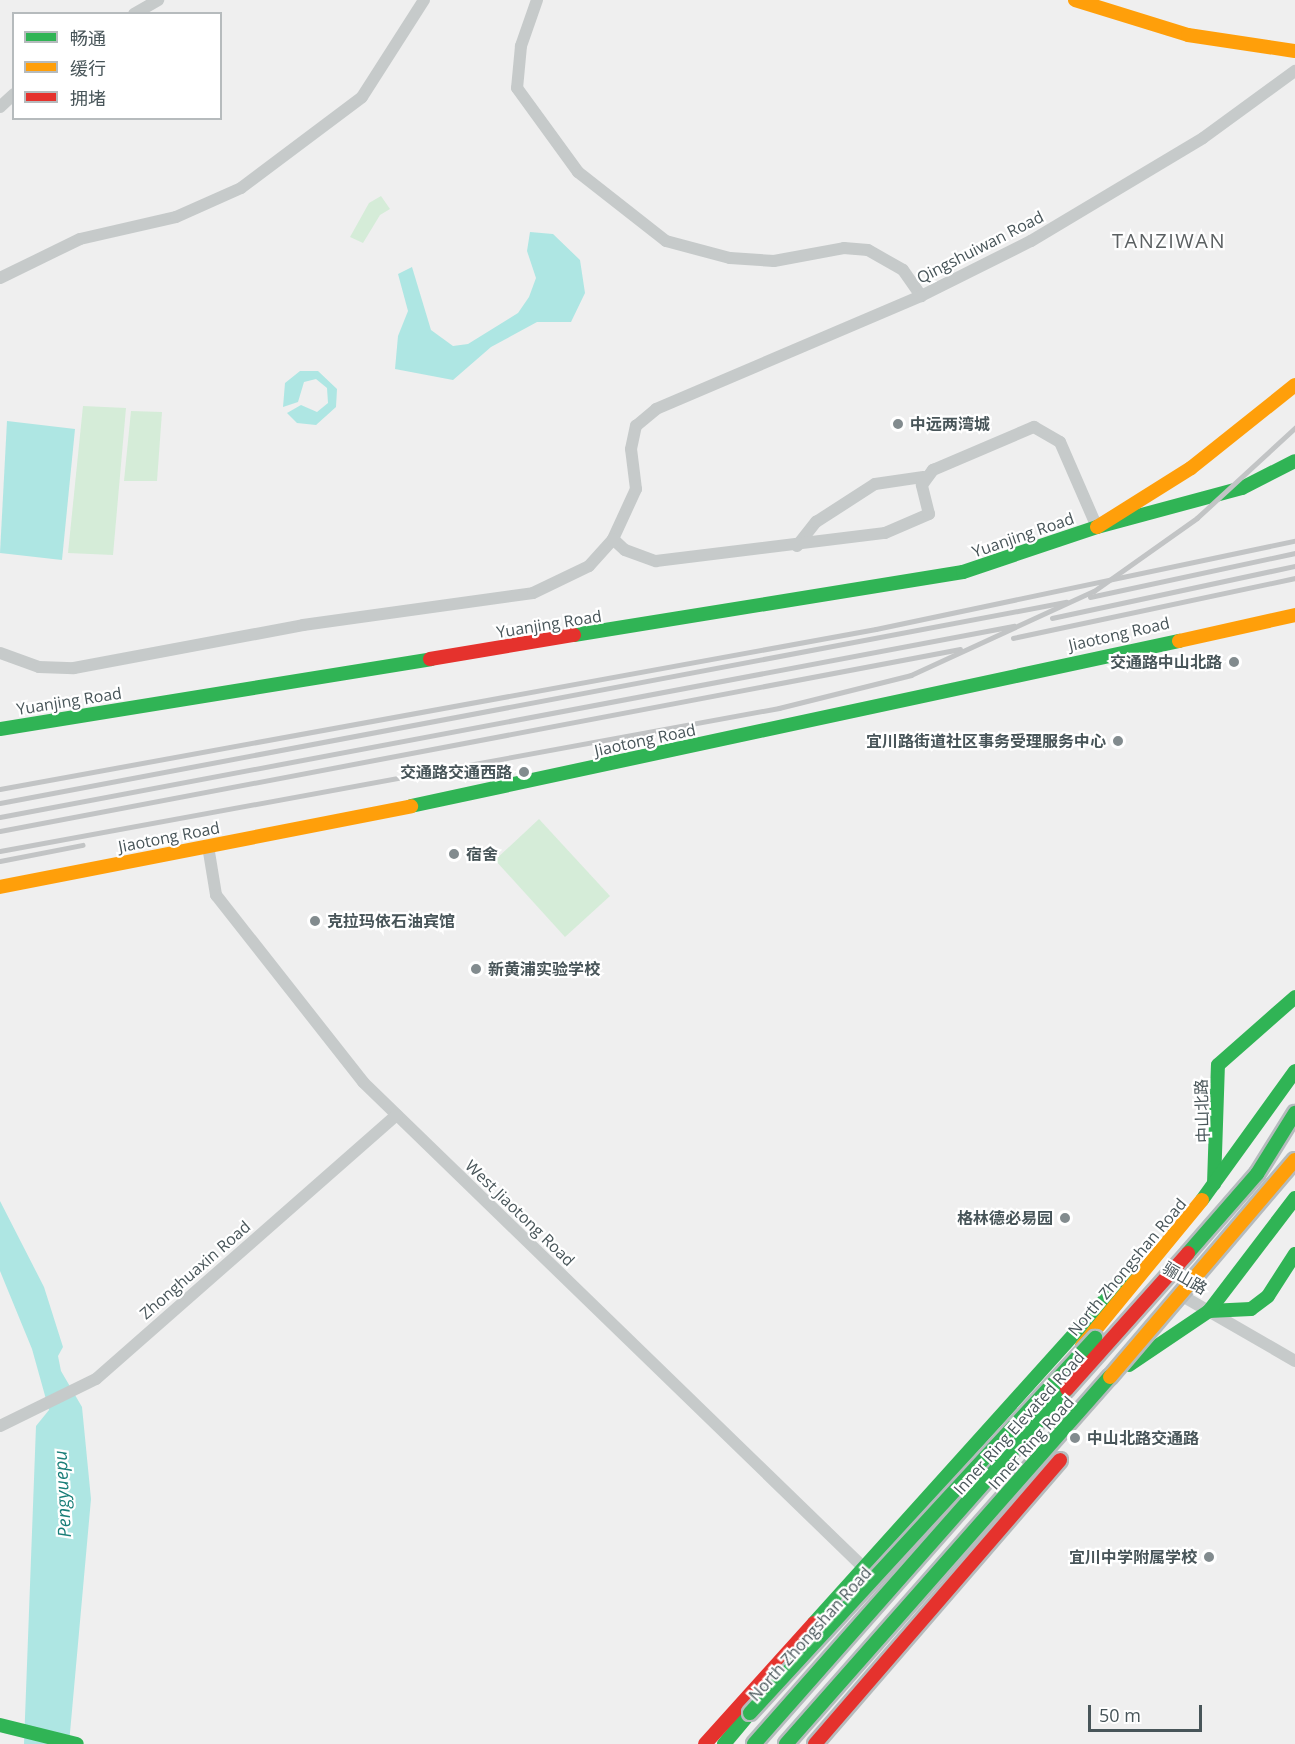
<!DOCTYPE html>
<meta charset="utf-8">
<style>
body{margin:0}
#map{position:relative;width:1295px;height:1744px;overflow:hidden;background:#efefef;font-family:"Open Sans","Noto Sans SC",sans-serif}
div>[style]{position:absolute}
.green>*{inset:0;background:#d5ecd8}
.water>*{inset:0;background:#aee6e3}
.street>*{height:12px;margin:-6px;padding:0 6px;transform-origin:6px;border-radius:6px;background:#c6caca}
.fast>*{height:14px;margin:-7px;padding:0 7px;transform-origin:7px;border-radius:7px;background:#30b455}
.slow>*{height:14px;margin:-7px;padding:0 7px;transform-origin:7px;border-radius:7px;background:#ff9f0a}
.jam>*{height:14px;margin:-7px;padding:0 7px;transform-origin:7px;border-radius:7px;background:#e5322d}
.rail>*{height:4.5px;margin:-2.25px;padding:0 2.25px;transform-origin:2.25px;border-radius:2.25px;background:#c2c4c5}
.bridges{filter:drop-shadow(2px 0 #b5bbbd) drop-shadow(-2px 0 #b5bbbd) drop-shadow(0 2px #b5bbbd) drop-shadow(0 -2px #b5bbbd)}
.fast-bridge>*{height:14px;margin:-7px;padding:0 7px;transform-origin:7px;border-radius:7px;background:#30b455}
.slow-bridge>*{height:14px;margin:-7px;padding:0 7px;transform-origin:7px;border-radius:7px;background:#ff9f0a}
.jam-bridge>*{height:14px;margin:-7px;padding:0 7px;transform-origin:7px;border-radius:7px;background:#e5322d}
.dots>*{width:16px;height:16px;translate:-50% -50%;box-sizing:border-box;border:3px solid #fff;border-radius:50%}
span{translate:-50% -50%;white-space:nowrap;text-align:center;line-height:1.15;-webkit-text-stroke:4.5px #fff;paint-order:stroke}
.street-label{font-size:16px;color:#485559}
.poi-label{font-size:16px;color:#485559;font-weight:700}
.left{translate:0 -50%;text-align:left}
.right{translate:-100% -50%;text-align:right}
.water-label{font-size:18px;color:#197e78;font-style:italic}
.quarter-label{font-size:20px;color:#5b6062;letter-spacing:1.5px}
.legend{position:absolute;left:12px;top:12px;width:210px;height:108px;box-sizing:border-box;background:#fff;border:2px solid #b6bbbd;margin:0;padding:8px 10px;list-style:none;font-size:18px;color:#485559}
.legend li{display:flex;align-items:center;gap:12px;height:30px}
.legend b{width:30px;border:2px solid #b6bbbd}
.scale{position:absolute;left:1088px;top:1705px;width:114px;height:27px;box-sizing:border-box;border:3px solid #485559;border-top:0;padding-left:8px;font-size:18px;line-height:21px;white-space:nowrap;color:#485559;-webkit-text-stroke:4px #fff;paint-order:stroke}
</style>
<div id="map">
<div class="green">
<div style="clip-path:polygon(381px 196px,390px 209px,380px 215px,363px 243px,350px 237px,369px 203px)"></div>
<div style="clip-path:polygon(83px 406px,126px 408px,113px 555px,68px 553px)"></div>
<div style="clip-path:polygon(131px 411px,162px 412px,157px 481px,124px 481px)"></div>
<div style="clip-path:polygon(539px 819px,610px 896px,565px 937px,495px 860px)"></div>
</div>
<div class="water">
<div style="clip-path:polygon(530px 232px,553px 234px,580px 260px,585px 293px,571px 322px,537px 322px,491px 347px,453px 380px,395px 369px,398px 336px,408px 311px,398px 274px,412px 267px,431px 330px,453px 346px,468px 344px,518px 313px,529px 297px,536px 278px,527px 251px)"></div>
<div style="clip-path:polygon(300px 371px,318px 371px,337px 389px,336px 407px,316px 425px,297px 423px,287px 413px,301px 405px,317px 412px,328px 403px,327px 388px,316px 379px,304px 382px,298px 402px,283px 407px,285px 383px)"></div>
<div style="clip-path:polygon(7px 421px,75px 429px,62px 560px,0 553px)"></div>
<div style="clip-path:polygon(0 1201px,44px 1287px,63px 1347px,58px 1356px,61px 1371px,82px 1407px,91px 1499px,69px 1744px,24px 1744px,36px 1426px,49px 1410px,32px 1349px,0 1271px)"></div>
</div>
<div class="street">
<div style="left:537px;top:0;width:49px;rotate:109.2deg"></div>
<div style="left:521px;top:46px;width:42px;rotate:95.4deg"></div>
<div style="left:517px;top:88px;width:104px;rotate:54deg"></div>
<div style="left:578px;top:172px;width:112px;rotate:38.1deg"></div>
<div style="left:666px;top:241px;width:66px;rotate:14.9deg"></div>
<div style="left:730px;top:258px;width:44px;rotate:3.9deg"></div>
<div style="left:774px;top:261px;width:71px;rotate:-10.5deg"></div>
<div style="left:844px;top:248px;width:24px;rotate:5deg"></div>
<div style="left:868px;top:250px;width:40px;rotate:29.7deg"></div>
<div style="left:903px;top:270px;width:32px;rotate:55deg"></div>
<div style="left:134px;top:14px;width:28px;rotate:-30deg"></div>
<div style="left:0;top:107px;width:19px;rotate:-43deg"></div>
<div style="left:0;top:278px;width:89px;rotate:-26deg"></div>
<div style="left:80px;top:239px;width:98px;rotate:-12.9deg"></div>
<div style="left:176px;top:217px;width:71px;rotate:-24deg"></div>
<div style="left:241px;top:188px;width:151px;rotate:-36.9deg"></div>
<div style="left:362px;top:97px;width:115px;rotate:-57.4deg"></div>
<div style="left:613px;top:539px;width:55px;rotate:-65.3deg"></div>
<div style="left:636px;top:489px;width:40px;rotate:-97.1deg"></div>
<div style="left:631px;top:449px;width:24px;rotate:-78deg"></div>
<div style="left:636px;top:426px;width:26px;rotate:-40deg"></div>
<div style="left:656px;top:409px;width:288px;rotate:-23.1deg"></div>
<div style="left:921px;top:296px;width:123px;rotate:-26.6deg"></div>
<div style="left:1031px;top:241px;width:200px;rotate:-30.9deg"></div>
<div style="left:1203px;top:138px;width:114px;rotate:-36.1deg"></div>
<div style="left:797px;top:546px;width:31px;rotate:-52deg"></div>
<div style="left:816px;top:522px;width:70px;rotate:-32.8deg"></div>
<div style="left:875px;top:484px;width:49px;rotate:-8.3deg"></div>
<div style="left:0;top:653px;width:41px;rotate:19.7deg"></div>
<div style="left:39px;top:667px;width:35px;rotate:2deg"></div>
<div style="left:74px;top:668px;width:233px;rotate:-10.6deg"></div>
<div style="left:303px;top:625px;width:232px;rotate:-7.9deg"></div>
<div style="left:533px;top:593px;width:62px;rotate:-25.7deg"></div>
<div style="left:589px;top:566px;width:36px;rotate:-48deg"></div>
<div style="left:613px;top:539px;width:16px;rotate:43deg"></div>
<div style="left:625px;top:550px;width:33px;rotate:20deg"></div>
<div style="left:656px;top:561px;width:231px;rotate:-7deg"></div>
<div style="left:885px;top:533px;width:48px;rotate:-23.4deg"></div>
<div style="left:929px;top:514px;width:30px;rotate:-104deg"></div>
<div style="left:922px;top:485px;width:19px;rotate:-54deg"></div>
<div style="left:933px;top:470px;width:110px;rotate:-23.1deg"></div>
<div style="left:1034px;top:427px;width:30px;rotate:30deg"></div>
<div style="left:1060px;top:442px;width:93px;rotate:66.5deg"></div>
<div style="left:208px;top:846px;width:50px;rotate:80.7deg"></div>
<div style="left:216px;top:895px;width:238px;rotate:51.8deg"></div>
<div style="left:363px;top:1082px;width:695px;rotate:44.13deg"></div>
<div style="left:1179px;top:1294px;width:134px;rotate:30deg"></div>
<div style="left:0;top:1426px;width:107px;rotate:-26.1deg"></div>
<div style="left:96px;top:1379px;width:400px;rotate:-41.3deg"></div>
</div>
<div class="fast">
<div style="left:574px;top:635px;width:394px;rotate:-9.2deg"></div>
<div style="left:963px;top:572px;width:141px;rotate:-18.6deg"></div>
<div style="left:1097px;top:527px;width:150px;rotate:-15.1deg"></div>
<div style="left:1242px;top:488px;width:59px;rotate:-27deg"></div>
<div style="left:0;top:729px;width:436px;rotate:-9.2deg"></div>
<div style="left:411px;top:806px;width:786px;rotate:-12.13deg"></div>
<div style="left:1214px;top:1184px;width:119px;rotate:-88.1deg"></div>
<div style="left:1218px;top:1065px;width:103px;rotate:-41.4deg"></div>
<div style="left:1202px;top:1200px;width:159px;rotate:-54.2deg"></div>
<div style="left:1209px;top:1311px;width:42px;rotate:-2.7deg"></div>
<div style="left:1251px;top:1309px;width:21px;rotate:-37deg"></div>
<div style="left:1268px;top:1296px;width:50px;rotate:-57.3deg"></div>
<div style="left:1129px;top:1365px;width:97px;rotate:-34deg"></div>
<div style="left:1209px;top:1311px;width:142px;rotate:-52.7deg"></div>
<div style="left:814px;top:1623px;width:471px;rotate:-48deg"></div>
<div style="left:0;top:1725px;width:79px;rotate:13.9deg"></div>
<div style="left:724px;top:1744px;width:40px;rotate:-50deg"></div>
</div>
<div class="slow">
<div style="left:1075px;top:0;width:118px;rotate:17.2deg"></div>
<div style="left:1188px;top:35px;width:108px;rotate:8.5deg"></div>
<div style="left:1097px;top:527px;width:111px;rotate:-32.1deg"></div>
<div style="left:1191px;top:468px;width:133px;rotate:-38.6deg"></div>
<div style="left:1179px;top:641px;width:119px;rotate:-12.6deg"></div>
<div style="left:0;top:887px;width:419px;rotate:-11.1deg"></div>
<div style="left:1082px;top:1346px;width:189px;rotate:-50.6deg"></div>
</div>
<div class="jam">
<div style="left:430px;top:659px;width:146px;rotate:-9.5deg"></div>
<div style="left:705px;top:1744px;width:163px;rotate:-48deg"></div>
</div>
<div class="rail">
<div style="left:1090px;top:597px;width:210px;rotate:-12.1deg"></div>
<div style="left:1052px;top:618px;width:249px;rotate:-12.1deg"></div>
<div style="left:1013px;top:638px;width:288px;rotate:-12deg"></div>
<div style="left:0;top:789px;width:890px;rotate:-10.35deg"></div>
<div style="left:876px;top:629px;width:428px;rotate:-11.9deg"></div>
<div style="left:0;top:803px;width:1085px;rotate:-10.68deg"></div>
<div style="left:0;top:817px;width:1032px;rotate:-10.67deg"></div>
<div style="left:0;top:831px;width:977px;rotate:-10.73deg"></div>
<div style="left:0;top:851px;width:792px;rotate:-10.4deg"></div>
<div style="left:779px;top:708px;width:136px;rotate:-14deg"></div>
<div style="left:911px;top:675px;width:201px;rotate:-24.7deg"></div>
<div style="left:1094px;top:591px;width:126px;rotate:-35.3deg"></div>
<div style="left:1197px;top:518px;width:133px;rotate:-42.6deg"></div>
<div style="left:0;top:861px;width:84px;rotate:-11deg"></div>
</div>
<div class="bridges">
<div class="fast-bridge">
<div style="left:1188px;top:1253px;width:105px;rotate:-48.9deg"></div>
<div style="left:1257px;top:1174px;width:72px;rotate:-58.1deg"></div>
<div style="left:750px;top:1713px;width:510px;rotate:-47.39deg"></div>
<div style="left:754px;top:1744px;width:473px;rotate:-48.6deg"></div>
<div style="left:786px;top:1744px;width:490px;rotate:-48.6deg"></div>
</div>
<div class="slow-bridge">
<div style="left:1110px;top:1377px;width:285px;rotate:-49.6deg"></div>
</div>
<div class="jam-bridge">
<div style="left:1067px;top:1389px;width:182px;rotate:-48.3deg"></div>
<div style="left:815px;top:1744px;width:375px;rotate:-49.2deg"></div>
</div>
</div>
<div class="dots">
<div style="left:898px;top:424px;background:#828b8e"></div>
<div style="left:1234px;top:662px;background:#828b8e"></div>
<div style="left:1118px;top:741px;background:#828b8e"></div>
<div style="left:524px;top:772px;background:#828b8e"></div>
<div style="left:454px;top:854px;background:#828b8e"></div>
<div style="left:315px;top:921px;background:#828b8e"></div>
<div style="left:476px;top:969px;background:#828b8e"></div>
<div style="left:1065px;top:1218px;background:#828b8e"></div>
<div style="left:1075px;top:1438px;background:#828b8e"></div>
<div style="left:1209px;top:1557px;background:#828b8e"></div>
</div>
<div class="street-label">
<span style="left:980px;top:247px;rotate:-27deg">Qingshuiwan Road</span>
<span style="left:1023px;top:535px;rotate:-19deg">Yuanjing Road</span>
<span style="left:549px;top:624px;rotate:-9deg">Yuanjing Road</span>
<span style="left:1119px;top:634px;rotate:-13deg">Jiaotong Road</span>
<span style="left:69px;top:701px;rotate:-9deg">Yuanjing Road</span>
<span style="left:645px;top:740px;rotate:-12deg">Jiaotong Road</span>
<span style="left:169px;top:837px;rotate:-11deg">Jiaotong Road</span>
<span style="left:1202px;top:1111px;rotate:-92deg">中山北路</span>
<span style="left:520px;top:1213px;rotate:44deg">West Jiaotong Road</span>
<span style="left:1127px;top:1267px;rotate:-50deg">North Zhongshan Road</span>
<span style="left:195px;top:1270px;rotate:-41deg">Zhonghuaxin Road</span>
<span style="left:1185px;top:1278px;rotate:30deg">骊山路</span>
<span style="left:1019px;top:1423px;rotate:-48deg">Inner Ring Elevated Road</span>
<span style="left:1031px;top:1443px;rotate:-48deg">Inner Ring Road</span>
<span style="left:810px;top:1634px;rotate:-48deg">North Zhongshan Road</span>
</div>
<div class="poi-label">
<span class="left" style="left:910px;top:424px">中远两湾城</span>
<span class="right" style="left:1222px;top:662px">交通路中山北路</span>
<span class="right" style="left:1106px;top:741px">宜川路街道社区事务受理服务中心</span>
<span class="right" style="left:512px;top:772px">交通路交通西路</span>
<span class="left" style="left:466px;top:854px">宿舍</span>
<span class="left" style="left:327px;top:921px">克拉玛依石油宾馆</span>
<span class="left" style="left:488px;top:969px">新黄浦实验学校</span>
<span class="right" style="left:1053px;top:1218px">格林德必易园</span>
<span class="left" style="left:1087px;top:1438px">中山北路交通路</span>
<span class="right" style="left:1197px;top:1557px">宜川中学附属学校</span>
</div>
<div class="water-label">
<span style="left:62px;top:1494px;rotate:-93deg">Pengyuepu</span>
</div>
<div class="quarter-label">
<span style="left:1169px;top:240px">TANZIWAN</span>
</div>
<ul class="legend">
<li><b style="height:8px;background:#30b455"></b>畅通</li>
<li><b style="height:8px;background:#ff9f0a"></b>缓行</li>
<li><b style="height:8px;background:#e5322d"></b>拥堵</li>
</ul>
<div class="scale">50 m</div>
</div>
